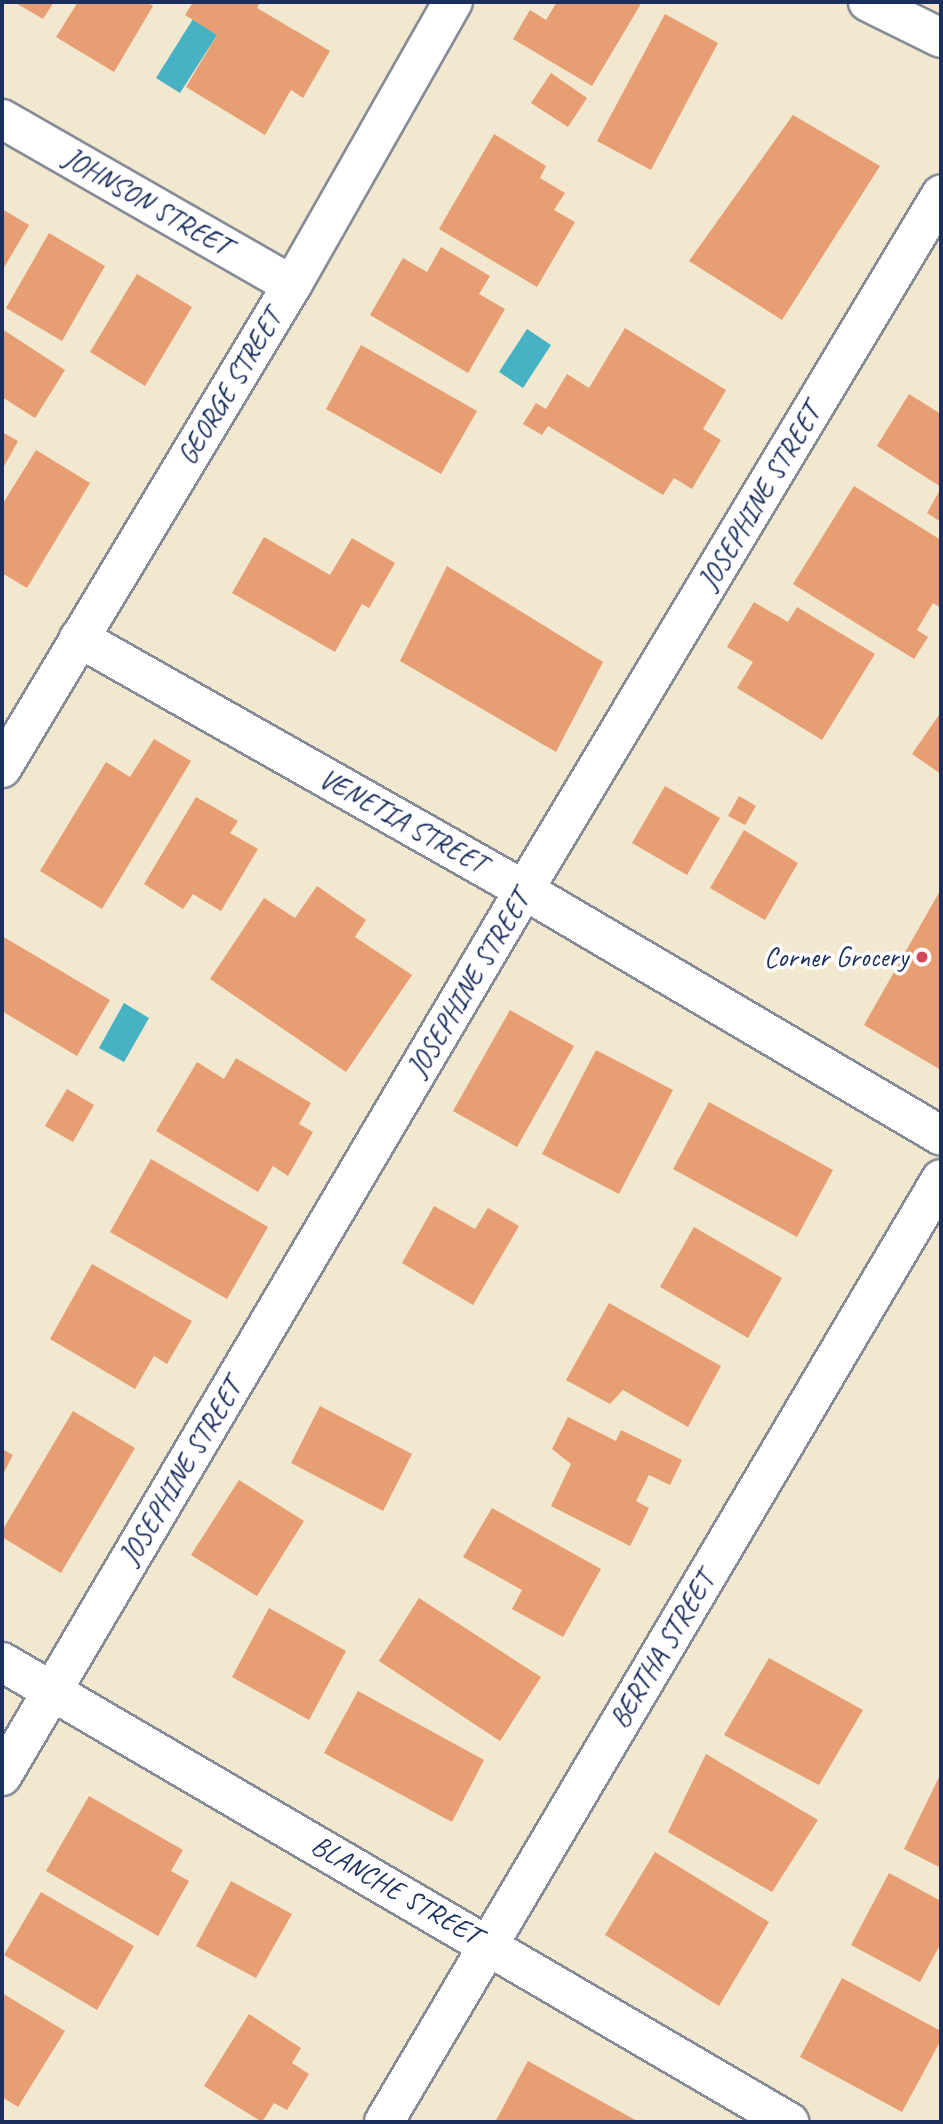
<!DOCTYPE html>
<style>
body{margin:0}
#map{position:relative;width:943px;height:2124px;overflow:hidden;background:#f2e8d0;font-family:Caveat,sans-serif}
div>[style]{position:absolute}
.water>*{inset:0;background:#46b2c3}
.building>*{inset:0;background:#e69e72}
.roads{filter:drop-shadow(2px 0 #868c97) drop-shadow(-2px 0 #868c97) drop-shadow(0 2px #868c97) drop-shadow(0 -2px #868c97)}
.minor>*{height:38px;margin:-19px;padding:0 19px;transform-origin:19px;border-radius:19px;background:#fff}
.major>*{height:38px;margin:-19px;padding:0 19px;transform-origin:19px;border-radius:19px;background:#fff}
.dots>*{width:19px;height:19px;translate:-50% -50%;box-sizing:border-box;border:4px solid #fff;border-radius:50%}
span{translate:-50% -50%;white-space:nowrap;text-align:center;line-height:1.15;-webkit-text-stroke:7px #fff;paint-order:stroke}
.street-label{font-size:28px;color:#1b2f5e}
.poi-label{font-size:28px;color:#1b2f5e}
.right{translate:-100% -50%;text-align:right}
.frame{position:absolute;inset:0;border:4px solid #1b2f5e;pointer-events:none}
</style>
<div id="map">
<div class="water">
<div style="clip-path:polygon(193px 19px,217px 35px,180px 93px,156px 78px)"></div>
<div style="clip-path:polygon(527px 329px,551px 345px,523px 388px,499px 372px)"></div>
<div style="clip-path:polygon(124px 1003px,149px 1018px,124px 1062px,99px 1048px)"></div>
</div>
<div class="building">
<div style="clip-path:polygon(14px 2px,54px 2px,43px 19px)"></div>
<div style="clip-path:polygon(78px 2px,146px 2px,153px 6px,114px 72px,56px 37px)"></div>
<div style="clip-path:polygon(193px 2px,260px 2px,257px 8px,330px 51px,303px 98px,291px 90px,265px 135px,186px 87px,217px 35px,185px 15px)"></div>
<div style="clip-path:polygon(557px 2px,642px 2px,592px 86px,513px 39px,530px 10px,546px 20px)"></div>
<div style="clip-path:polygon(665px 14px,718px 43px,651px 170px,597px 141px)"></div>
<div style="clip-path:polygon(551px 73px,587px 98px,568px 127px,531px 103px)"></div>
<div style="clip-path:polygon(793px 115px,880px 166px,782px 320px,689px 261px)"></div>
<div style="clip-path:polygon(494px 134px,546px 166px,540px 178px,565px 193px,554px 210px,575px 222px,537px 287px,439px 229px)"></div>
<div style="clip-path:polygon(2px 209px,29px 225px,2px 271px)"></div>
<div style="clip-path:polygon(49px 233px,105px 266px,62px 341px,6px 308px)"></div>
<div style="clip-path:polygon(441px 247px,490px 276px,479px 294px,505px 309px,468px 373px,370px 315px,403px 258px,427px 272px)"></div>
<div style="clip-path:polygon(137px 274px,192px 307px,145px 386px,90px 352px)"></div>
<div style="clip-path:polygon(625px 328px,726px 390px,703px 429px,721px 440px,692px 489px,674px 478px,663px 495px,548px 426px,542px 435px,523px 424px,536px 403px,546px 409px,567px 374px,589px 388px)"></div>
<div style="clip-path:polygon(2px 329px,65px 370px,35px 418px,2px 397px)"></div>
<div style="clip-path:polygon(361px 345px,477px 411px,441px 474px,326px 409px)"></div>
<div style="clip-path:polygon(909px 394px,941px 414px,941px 487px,877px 446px)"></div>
<div style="clip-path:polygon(2px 432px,18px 441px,2px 470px)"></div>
<div style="clip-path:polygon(36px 450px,90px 483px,27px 588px,2px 573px,2px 505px)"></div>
<div style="clip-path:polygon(854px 486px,941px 540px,941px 608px,933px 603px,917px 630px,928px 637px,914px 659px,793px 584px)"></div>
<div style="clip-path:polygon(941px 488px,941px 522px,927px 513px)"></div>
<div style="clip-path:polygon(264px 537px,330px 575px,352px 538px,395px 563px,369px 608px,362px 604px,335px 652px,232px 593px)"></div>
<div style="clip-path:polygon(447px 566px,603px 662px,556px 752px,400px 661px)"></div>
<div style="clip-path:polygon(754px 602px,788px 622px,797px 607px,875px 654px,822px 740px,737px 688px,753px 662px,727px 647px)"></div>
<div style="clip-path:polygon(941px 712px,941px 774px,912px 754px)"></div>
<div style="clip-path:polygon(154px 739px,191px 761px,102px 909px,40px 871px,106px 762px,130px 777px)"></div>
<div style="clip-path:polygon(665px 786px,720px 818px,687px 875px,632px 843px)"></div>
<div style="clip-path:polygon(739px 796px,756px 806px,745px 825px,728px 816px)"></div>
<div style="clip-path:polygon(196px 797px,238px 821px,230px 833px,258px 849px,221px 911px,193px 894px,183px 909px,144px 884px)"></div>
<div style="clip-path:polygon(744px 830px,798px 863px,765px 920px,710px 888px)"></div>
<div style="clip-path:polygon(317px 886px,366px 920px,355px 937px,412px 975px,346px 1072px,210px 979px,264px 898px,295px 918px)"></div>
<div style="clip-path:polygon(941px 889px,941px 1070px,864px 1025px)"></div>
<div style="clip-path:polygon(2px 936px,110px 1000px,77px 1056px,2px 1011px)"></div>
<div style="clip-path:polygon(510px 1010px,574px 1046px,517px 1147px,453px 1111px)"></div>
<div style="clip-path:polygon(596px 1050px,673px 1090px,619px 1194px,542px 1154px)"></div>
<div style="clip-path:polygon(236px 1058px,311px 1103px,299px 1124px,313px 1132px,288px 1176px,273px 1166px,258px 1192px,156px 1131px,197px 1062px,224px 1079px)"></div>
<div style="clip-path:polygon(67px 1089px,94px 1105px,73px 1142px,45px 1126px)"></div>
<div style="clip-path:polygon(709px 1102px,833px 1170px,797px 1237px,673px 1169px)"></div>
<div style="clip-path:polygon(151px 1159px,268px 1227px,227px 1299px,110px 1232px)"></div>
<div style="clip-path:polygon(434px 1206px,475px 1229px,488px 1208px,519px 1226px,473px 1305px,402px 1263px)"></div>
<div style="clip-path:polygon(694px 1227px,782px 1278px,748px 1338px,660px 1287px)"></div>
<div style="clip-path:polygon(92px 1264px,192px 1321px,167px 1364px,154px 1356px,135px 1389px,50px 1339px)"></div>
<div style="clip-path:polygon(609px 1303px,721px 1366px,688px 1427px,623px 1390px,610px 1404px,566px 1380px)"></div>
<div style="clip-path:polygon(320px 1406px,412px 1454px,383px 1511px,291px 1463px)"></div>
<div style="clip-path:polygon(73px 1411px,135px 1448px,61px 1573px,2px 1537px,2px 1531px)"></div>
<div style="clip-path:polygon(568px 1417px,616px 1441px,621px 1430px,682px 1460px,670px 1485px,649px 1475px,636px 1501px,649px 1508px,630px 1546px,551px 1506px,571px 1464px,552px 1449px)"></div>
<div style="clip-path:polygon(2px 1449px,13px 1455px,2px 1476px)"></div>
<div style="clip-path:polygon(239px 1480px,304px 1521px,257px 1596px,191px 1555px)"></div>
<div style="clip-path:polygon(492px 1508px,601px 1569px,563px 1637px,512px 1609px,522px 1590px,463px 1557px)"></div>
<div style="clip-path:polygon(419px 1598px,541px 1677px,500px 1741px,379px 1661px)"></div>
<div style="clip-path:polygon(269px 1608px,346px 1651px,309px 1720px,232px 1677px)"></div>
<div style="clip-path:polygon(769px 1658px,863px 1710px,819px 1785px,724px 1735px)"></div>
<div style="clip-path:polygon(358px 1691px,484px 1760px,452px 1822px,324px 1753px)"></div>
<div style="clip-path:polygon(706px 1754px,818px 1820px,772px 1892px,668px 1832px)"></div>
<div style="clip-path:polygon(941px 1773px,941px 1868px,904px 1849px)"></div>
<div style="clip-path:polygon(89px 1796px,183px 1850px,171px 1871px,189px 1881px,158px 1936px,46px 1871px)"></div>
<div style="clip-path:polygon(655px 1852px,769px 1922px,719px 2006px,605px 1935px)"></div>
<div style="clip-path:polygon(889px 1873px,941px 1901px,941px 1943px,920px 1982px,851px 1945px)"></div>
<div style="clip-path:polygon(231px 1881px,292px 1914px,256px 1978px,196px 1946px)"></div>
<div style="clip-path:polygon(41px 1892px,134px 1946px,97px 2010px,4px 1955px)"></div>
<div style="clip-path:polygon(842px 1978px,941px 2031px,941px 2040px,902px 2112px,800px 2057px)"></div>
<div style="clip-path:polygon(2px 1993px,65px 2031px,18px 2107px,2px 2097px)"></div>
<div style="clip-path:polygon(249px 2014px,301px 2048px,292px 2063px,309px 2074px,287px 2110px,274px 2103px,262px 2122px,204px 2086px)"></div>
<div style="clip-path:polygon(528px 2061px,639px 2122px,495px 2122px)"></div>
</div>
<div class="roads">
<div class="minor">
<div style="left:868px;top:2px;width:81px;rotate:26.3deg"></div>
<div style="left:2px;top:119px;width:334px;rotate:29.8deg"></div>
<div style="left:79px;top:638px;width:511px;rotate:29.52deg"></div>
<div style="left:524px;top:890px;width:484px;rotate:30.5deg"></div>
<div style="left:2px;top:768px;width:563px;rotate:-59.02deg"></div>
<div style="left:292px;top:285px;width:326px;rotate:-60.4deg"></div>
<div style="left:2px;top:1662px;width:912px;rotate:30.31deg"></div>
<div style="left:2px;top:1776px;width:1028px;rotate:-59.49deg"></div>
<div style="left:524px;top:890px;width:811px;rotate:-59.04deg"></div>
</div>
<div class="major">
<div style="left:384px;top:2122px;width:1095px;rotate:-59.43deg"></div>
</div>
</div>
<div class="dots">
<div style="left:922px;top:957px;background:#d1495b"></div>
</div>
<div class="street-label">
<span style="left:147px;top:202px;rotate:30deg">JOHNSON STREET</span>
<span style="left:230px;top:387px;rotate:-59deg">GEORGE STREET</span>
<span style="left:760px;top:497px;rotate:-59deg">JOSEPHINE STREET</span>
<span style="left:403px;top:821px;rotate:29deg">VENETIA STREET</span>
<span style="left:469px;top:984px;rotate:-59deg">JOSEPHINE STREET</span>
<span style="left:181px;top:1472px;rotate:-59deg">JOSEPHINE STREET</span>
<span style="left:662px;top:1650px;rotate:-59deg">BERTHA STREET</span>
<span style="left:396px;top:1890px;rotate:30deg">BLANCHE STREET</span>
</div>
<div class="poi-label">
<span class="right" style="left:908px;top:957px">Corner Grocery</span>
</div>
<div class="frame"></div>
</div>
